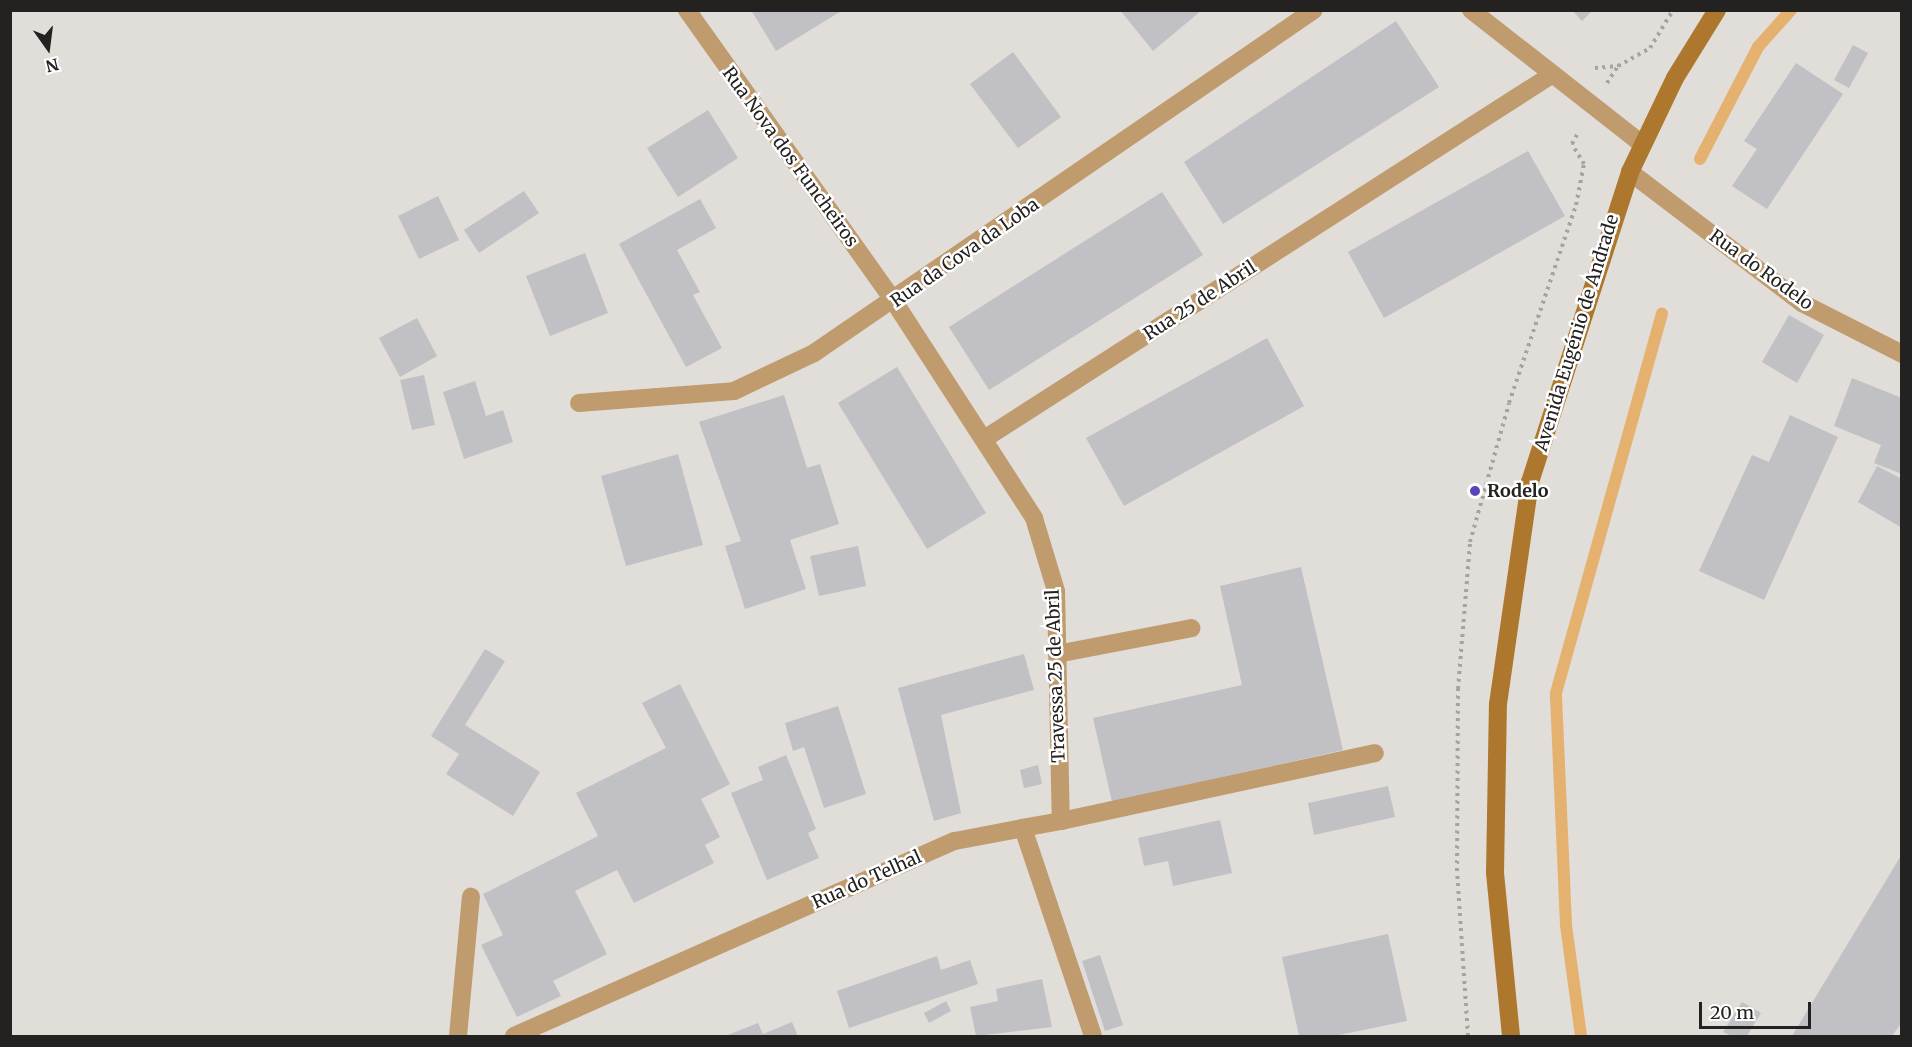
<!DOCTYPE html>
<meta charset="utf-8">
<style>
body{margin:0}
#map{position:relative;width:1912px;height:1047px;overflow:hidden;background:#e1ddd9;font-family:Merriweather,serif}
div>[style]{position:absolute}
.stream>*{height:12px;margin:-6px;padding:0 6px;transform-origin:6px;border-radius:6px;background:#e5b16f}
.building>*{inset:0;background:#c0c0c5}
.path>*{height:4px;margin-top:-2px;transform-origin:0;background:repeating-linear-gradient(90deg,#a6a3a0 0 3px,transparent 0 7.5px)}
.service>*{height:18px;margin:-9px;padding:0 9px;transform-origin:9px;border-radius:9px;background:#bf9b6e}
.minor>*{height:18px;margin:-9px;padding:0 9px;transform-origin:9px;border-radius:9px;background:#bf9b6e}
.secondary>*{height:18px;margin:-9px;padding:0 9px;transform-origin:9px;border-radius:9px;background:#ad782d}
.dots>*{width:16px;height:16px;translate:-50% -50%;box-sizing:border-box;border:3px solid #fff;border-radius:50%}
span{translate:-50% -50%;white-space:nowrap;text-align:center;line-height:1.15;-webkit-text-stroke:5px #fff;paint-order:stroke}
.street-label{font-size:18px;color:#242221}
.poi-label{font-size:18px;color:#242221;font-weight:700}
.left{translate:0 -50%;text-align:left}
.frame{position:absolute;inset:0;border:12px solid #242221;pointer-events:none}
.north{position:absolute;left:18px;top:18px;width:60px;height:60px;-webkit-text-stroke:4px #fff;paint-order:stroke;rotate:166deg;font-size:16px;font-weight:700;line-height:24px;text-align:center;color:#242221}
.north::after{content:'';display:block;margin:auto;width:21px;height:27px;background:#242221;clip-path:polygon(50% 0,100% 100%,50% 72%,0 100%)}
.scale{position:absolute;left:1699px;top:1002px;width:112px;height:27px;box-sizing:border-box;border:3px solid #242221;border-top:0;padding-left:8px;font-size:18px;line-height:21px;white-space:nowrap;color:#242221;-webkit-text-stroke:4px #fff;paint-order:stroke}
</style>
<div id="map">
<div class="stream">
<div style="left:1700px;top:159px;width:126px;rotate:-62.6deg"></div>
<div style="left:1758px;top:47px;width:50px;rotate:-48.3deg"></div>
<div style="left:1581px;top:1036px;width:112px;rotate:-97.7deg"></div>
<div style="left:1566px;top:925px;width:232px;rotate:-92.5deg"></div>
<div style="left:1556px;top:693px;width:394px;rotate:-74.4deg"></div>
</div>
<div class="building">
<div style="clip-path:polygon(751px 10px,843px 10px,776px 51px)"></div>
<div style="clip-path:polygon(1120px 10px,1202px 10px,1153px 51px)"></div>
<div style="clip-path:polygon(1572px 10px,1593px 10px,1582px 21px)"></div>
<div style="clip-path:polygon(1396px 21px,1439px 87px,1223px 224px,1184px 162px)"></div>
<div style="clip-path:polygon(1853px 45px,1868px 53px,1849px 88px,1834px 80px)"></div>
<div style="clip-path:polygon(1013px 52px,1061px 117px,1018px 148px,970px 84px)"></div>
<div style="clip-path:polygon(1796px 63px,1843px 94px,1767px 209px,1732px 186px,1757px 149px,1744px 141px)"></div>
<div style="clip-path:polygon(708px 110px,738px 158px,678px 197px,647px 148px)"></div>
<div style="clip-path:polygon(1528px 151px,1565px 216px,1384px 318px,1348px 252px)"></div>
<div style="clip-path:polygon(524px 191px,539px 213px,479px 253px,464px 230px)"></div>
<div style="clip-path:polygon(1162px 192px,1203px 255px,989px 390px,949px 327px)"></div>
<div style="clip-path:polygon(438px 196px,459px 240px,419px 259px,398px 216px)"></div>
<div style="clip-path:polygon(700px 199px,716px 228px,677px 250px,700px 292px,693px 295px,722px 348px,686px 367px,619px 244px)"></div>
<div style="clip-path:polygon(585px 253px,608px 313px,550px 336px,526px 276px)"></div>
<div style="clip-path:polygon(1789px 315px,1824px 335px,1797px 383px,1762px 362px)"></div>
<div style="clip-path:polygon(417px 318px,437px 356px,400px 377px,379px 338px)"></div>
<div style="clip-path:polygon(1267px 338px,1304px 406px,1124px 506px,1086px 438px)"></div>
<div style="clip-path:polygon(897px 367px,986px 513px,927px 549px,838px 403px)"></div>
<div style="clip-path:polygon(424px 375px,435px 425px,412px 430px,400px 380px)"></div>
<div style="clip-path:polygon(1852px 378px,1902px 398px,1902px 474px,1874px 463px,1881px 445px,1834px 426px)"></div>
<div style="clip-path:polygon(475px 381px,486px 416px,503px 410px,513px 442px,464px 459px,443px 392px)"></div>
<div style="clip-path:polygon(784px 395px,807px 468px,820px 464px,839px 524px,790px 540px,806px 589px,745px 609px,725px 546px,741px 541px,699px 422px)"></div>
<div style="clip-path:polygon(1790px 415px,1838px 437px,1764px 600px,1699px 571px,1752px 455px,1769px 462px)"></div>
<div style="clip-path:polygon(678px 454px,703px 545px,626px 566px,601px 476px)"></div>
<div style="clip-path:polygon(1877px 466px,1902px 479px,1902px 528px,1858px 502px)"></div>
<div style="clip-path:polygon(858px 546px,866px 586px,819px 596px,810px 556px)"></div>
<div style="clip-path:polygon(1301px 567px,1343px 750px,1112px 802px,1093px 718px,1242px 685px,1220px 586px)"></div>
<div style="clip-path:polygon(485px 649px,505px 661px,465px 725px,540px 772px,513px 816px,446px 774px,459px 754px,431px 736px)"></div>
<div style="clip-path:polygon(1024px 654px,1034px 690px,941px 715px,961px 813px,934px 821px,898px 688px)"></div>
<div style="clip-path:polygon(680px 684px,730px 784px,701px 799px,720px 837px,705px 845px,714px 863px,634px 903px,617px 870px,575px 891px,607px 954px,553px 981px,561px 996px,517px 1017px,481px 945px,503px 935px,483px 894px,598px 836px,576px 793px,666px 748px,642px 703px)"></div>
<div style="clip-path:polygon(838px 706px,866px 794px,824px 808px,804px 747px,793px 751px,785px 723px)"></div>
<div style="clip-path:polygon(786px 755px,816px 829px,808px 833px,819px 858px,767px 880px,731px 793px,763px 780px,758px 767px)"></div>
<div style="clip-path:polygon(1038px 765px,1042px 784px,1024px 788px,1020px 770px)"></div>
<div style="clip-path:polygon(1388px 786px,1395px 817px,1314px 835px,1308px 803px)"></div>
<div style="clip-path:polygon(1220px 820px,1232px 873px,1173px 886px,1168px 861px,1144px 866px,1138px 838px)"></div>
<div style="clip-path:polygon(1902px 854px,1902px 1022px,1892px 1036px,1792px 1036px)"></div>
<div style="clip-path:polygon(1388px 934px,1407px 1021px,1334px 1036px,1299px 1036px,1282px 957px)"></div>
<div style="clip-path:polygon(1100px 955px,1123px 1025px,1105px 1031px,1082px 961px)"></div>
<div style="clip-path:polygon(937px 956px,941px 970px,970px 960px,978px 984px,849px 1028px,837px 991px)"></div>
<div style="clip-path:polygon(1042px 979px,1052px 1027px,976px 1036px,970px 1007px,998px 1001px,996px 989px)"></div>
<div style="clip-path:polygon(946px 1001px,951px 1011px,929px 1023px,924px 1013px)"></div>
<div style="clip-path:polygon(1742px 1002px,1761px 1013px,1747px 1036px,1731px 1036px,1723px 1032px)"></div>
<div style="clip-path:polygon(792px 1022px,798px 1036px,725px 1036px,758px 1023px,763px 1034px)"></div>
</div>
<div class="path">
<div style="left:1595px;top:68px;width:23px;rotate:-5deg"></div>
<div style="left:1618px;top:66px;width:37px;rotate:-29deg"></div>
<div style="left:1650px;top:48px;width:44px;rotate:-58.8deg"></div>
<div style="left:1607px;top:83px;width:20px;rotate:-57deg"></div>
<div style="left:1468px;top:1036px;width:165px;rotate:-93.8deg"></div>
<div style="left:1457px;top:871px;width:182px;rotate:-89.7deg"></div>
<div style="left:1458px;top:689px;width:147px;rotate:-85.3deg"></div>
<div style="left:1470px;top:542px;width:144px;rotate:-74.3deg"></div>
<div style="left:1509px;top:403px;width:209px;rotate:-71.3deg"></div>
<div style="left:1576px;top:205px;width:42px;rotate:-79deg"></div>
<div style="left:1584px;top:164px;width:23px;rotate:-121deg"></div>
<div style="left:1572px;top:144px;width:15px;rotate:-62deg"></div>
</div>
<div class="service">
<div style="left:1057px;top:654px;width:137px;rotate:-10.9deg"></div>
<div style="left:1061px;top:821px;width:321px;rotate:-12.2deg"></div>
</div>
<div class="minor">
<div style="left:687px;top:10px;width:359px;rotate:54.6deg"></div>
<div style="left:895px;top:303px;width:256px;rotate:57.1deg"></div>
<div style="left:1034px;top:518px;width:76px;rotate:73.2deg"></div>
<div style="left:1056px;top:591px;width:230px;rotate:88.8deg"></div>
<div style="left:1061px;top:821px;width:39px;rotate:170deg"></div>
<div style="left:1471px;top:10px;width:217px;rotate:38.1deg"></div>
<div style="left:1630px;top:172px;width:216px;rotate:37.3deg"></div>
<div style="left:1802px;top:303px;width:112px;rotate:27deg"></div>
<div style="left:579px;top:403px;width:155px;rotate:-4.4deg"></div>
<div style="left:734px;top:391px;width:89px;rotate:-25.4deg"></div>
<div style="left:814px;top:353px;width:606px;rotate:-34.45deg"></div>
<div style="left:984px;top:439px;width:676px;rotate:-32.68deg"></div>
<div style="left:458px;top:1036px;width:140px;rotate:-84.7deg"></div>
<div style="left:514px;top:1036px;width:482px;rotate:-23.9deg"></div>
<div style="left:955px;top:841px;width:69px;rotate:-10.8deg"></div>
<div style="left:1023px;top:828px;width:219px;rotate:71.4deg"></div>
</div>
<div class="secondary">
<div style="left:1511px;top:1036px;width:164px;rotate:-95.6deg"></div>
<div style="left:1495px;top:873px;width:169px;rotate:-89deg"></div>
<div style="left:1498px;top:704px;width:224px;rotate:-81.8deg"></div>
<div style="left:1530px;top:482px;width:326px;rotate:-72.1deg"></div>
<div style="left:1630px;top:172px;width:104px;rotate:-64.4deg"></div>
<div style="left:1675px;top:78px;width:80px;rotate:-58.3deg"></div>
</div>
<div class="dots">
<div style="left:1475px;top:491px;background:#5d42ba"></div>
</div>
<div class="street-label">
<span style="left:790px;top:157px;rotate:54deg">Rua Nova dos Funcheiros</span>
<span style="left:965px;top:253px;rotate:-35deg">Rua da Cova da Loba</span>
<span style="left:1761px;top:270px;rotate:36deg">Rua do Rodelo</span>
<span style="left:1200px;top:301px;rotate:-33deg">Rua 25 de Abril</span>
<span style="left:1577px;top:333px;rotate:-73deg">Avenida Eugénio de Andrade</span>
<span style="left:1056px;top:676px;rotate:-92deg">Travessa 25 de Abril</span>
<span style="left:867px;top:880px;rotate:-24deg">Rua do Telhal</span>
</div>
<div class="poi-label">
<span class="left" style="left:1487px;top:491px">Rodelo</span>
</div>
<div class="frame"></div>
<div class="north">N</div>
<div class="scale">20 m</div>
</div>
